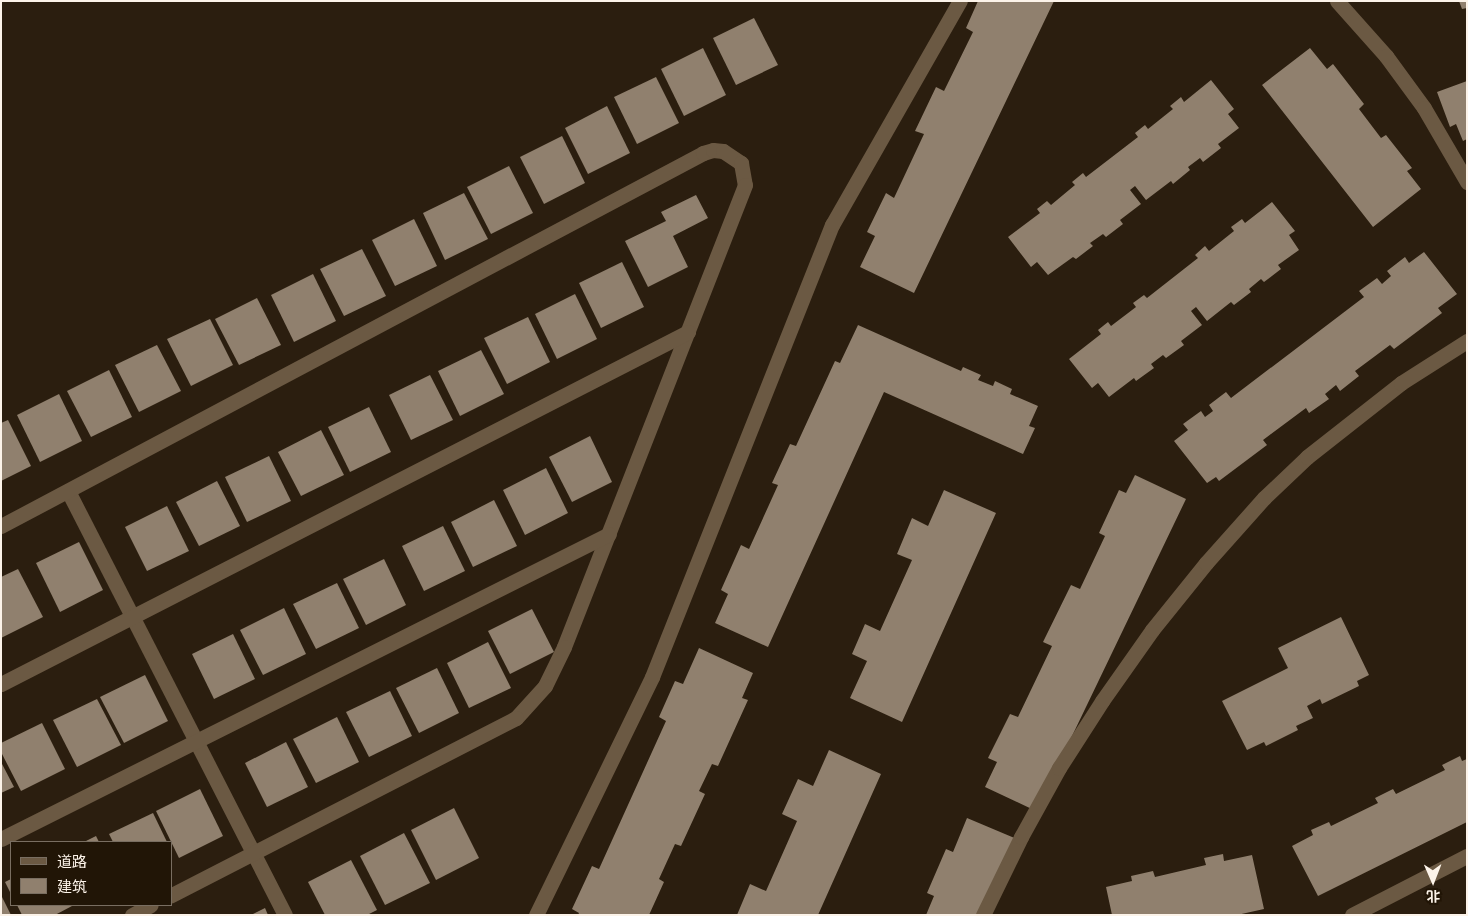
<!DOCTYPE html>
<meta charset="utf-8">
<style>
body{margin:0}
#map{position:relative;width:1468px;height:916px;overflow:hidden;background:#2b1e0f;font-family:Lato,"Noto Sans SC",sans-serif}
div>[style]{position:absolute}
.building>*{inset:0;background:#90806e}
.minor>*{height:15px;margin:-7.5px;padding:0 7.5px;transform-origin:7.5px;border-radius:7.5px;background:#6b5943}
span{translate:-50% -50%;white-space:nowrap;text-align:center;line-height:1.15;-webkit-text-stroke:4.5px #211506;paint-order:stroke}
.frame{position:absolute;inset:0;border:2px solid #fcf3e9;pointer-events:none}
.legend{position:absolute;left:10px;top:841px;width:162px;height:65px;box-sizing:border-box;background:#211506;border:1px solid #796e61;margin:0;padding:6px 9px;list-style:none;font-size:15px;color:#fcf3e9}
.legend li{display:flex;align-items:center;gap:10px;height:25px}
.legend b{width:25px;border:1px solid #796e61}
.north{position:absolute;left:1408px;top:856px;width:50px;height:50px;-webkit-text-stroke:4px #211506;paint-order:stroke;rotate:179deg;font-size:14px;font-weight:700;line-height:20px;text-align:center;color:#fcf3e9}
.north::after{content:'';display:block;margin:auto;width:18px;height:22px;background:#fcf3e9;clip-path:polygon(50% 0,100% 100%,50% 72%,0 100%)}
</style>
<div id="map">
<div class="building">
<div style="clip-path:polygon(978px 1px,1054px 1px,914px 293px,860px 267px,875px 236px,867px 232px,886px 193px,894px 198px,924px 134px,915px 131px,936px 87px,944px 91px,973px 32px,966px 28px)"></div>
<div style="clip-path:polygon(1459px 1px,1467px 1px,1467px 8px,1462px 9px)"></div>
<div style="clip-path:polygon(754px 18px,778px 65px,736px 85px,713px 38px)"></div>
<div style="clip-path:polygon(703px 48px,726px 95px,684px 116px,661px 69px)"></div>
<div style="clip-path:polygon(1310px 48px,1327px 69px,1333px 64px,1364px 104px,1359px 109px,1381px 138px,1386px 135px,1412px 168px,1407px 171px,1421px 189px,1373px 227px,1262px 85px)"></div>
<div style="clip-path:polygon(656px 77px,679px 123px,637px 144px,614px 97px)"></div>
<div style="clip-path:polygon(1211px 80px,1234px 109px,1228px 114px,1239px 128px,1218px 144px,1221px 148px,1203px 162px,1200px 158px,1188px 167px,1190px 170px,1173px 184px,1171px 181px,1146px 200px,1135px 186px,1130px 190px,1141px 204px,1120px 220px,1123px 224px,1106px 237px,1103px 234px,1090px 243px,1093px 246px,1076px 259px,1073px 257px,1048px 275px,1037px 262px,1031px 267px,1008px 237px,1040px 213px,1037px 209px,1047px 201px,1051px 205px,1075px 185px,1072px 182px,1083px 173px,1086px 177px,1138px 137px,1135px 133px,1145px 125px,1148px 129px,1173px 109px,1170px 106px,1181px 97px,1184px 102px)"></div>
<div style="clip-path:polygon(1467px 81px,1467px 139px,1463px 141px,1456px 124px,1450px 127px,1437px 92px)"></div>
<div style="clip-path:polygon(607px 106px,630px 153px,588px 174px,565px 128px)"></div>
<div style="clip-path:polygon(562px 136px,585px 183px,544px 204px,520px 157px)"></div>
<div style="clip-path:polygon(509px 166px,533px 213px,491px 234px,467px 187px)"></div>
<div style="clip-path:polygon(464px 193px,488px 239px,445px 260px,423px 213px)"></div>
<div style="clip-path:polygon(696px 195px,708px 218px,673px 236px,688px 267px,648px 287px,625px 241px,666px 221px,661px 212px)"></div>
<div style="clip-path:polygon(1272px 202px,1295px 231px,1289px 235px,1299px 250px,1278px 265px,1281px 269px,1264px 282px,1261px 279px,1249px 289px,1251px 292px,1234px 305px,1231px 302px,1207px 321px,1196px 307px,1191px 311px,1202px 325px,1181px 341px,1184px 345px,1166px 358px,1163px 355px,1151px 364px,1154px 368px,1136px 381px,1134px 378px,1109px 397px,1098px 383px,1092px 388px,1069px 359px,1101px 334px,1098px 330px,1108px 322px,1111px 326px,1136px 307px,1133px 303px,1144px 295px,1147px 298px,1198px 258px,1195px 255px,1205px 246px,1209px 251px,1234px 231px,1231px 227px,1242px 219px,1245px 223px)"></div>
<div style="clip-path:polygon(414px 219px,437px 266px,395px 286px,372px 240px)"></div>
<div style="clip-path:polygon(362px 249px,386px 296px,344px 316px,320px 269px)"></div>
<div style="clip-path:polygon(1424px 252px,1457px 294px,1438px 308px,1442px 313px,1394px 349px,1390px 345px,1355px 371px,1359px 376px,1340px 391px,1336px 385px,1325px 394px,1329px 399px,1309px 413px,1306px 408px,1263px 440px,1267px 445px,1219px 481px,1216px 477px,1207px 483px,1174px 441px,1188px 430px,1183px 424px,1201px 411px,1205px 417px,1213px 411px,1209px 405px,1226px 392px,1231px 398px,1364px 297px,1359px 291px,1377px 278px,1382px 284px,1391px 276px,1387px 271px,1405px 257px,1409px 263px)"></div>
<div style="clip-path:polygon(622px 262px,644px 307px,601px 328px,579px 283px)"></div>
<div style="clip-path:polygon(313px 274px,336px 321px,294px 342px,271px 295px)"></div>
<div style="clip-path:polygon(575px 294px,597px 339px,557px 359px,535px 314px)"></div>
<div style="clip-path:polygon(257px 298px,281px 345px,239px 365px,215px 319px)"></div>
<div style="clip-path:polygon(528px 317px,550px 362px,507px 384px,484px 338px)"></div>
<div style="clip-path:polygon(210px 319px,233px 365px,191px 386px,167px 339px)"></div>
<div style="clip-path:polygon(858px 325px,961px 371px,963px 367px,981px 375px,978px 380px,993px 386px,995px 381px,1012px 389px,1010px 394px,1038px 406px,1029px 426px,1035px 428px,1023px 454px,884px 392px,768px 647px,715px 623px,728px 594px,721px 590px,741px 545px,749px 549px,778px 485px,772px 483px,790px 444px,796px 446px,835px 361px,840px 363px)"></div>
<div style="clip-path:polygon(157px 345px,181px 391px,139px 412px,115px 365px)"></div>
<div style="clip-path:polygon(481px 350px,504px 394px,460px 416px,438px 371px)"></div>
<div style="clip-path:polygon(109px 370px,132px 417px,91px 437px,67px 391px)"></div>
<div style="clip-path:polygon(430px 375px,453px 420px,411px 440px,389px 395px)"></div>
<div style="clip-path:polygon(59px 394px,82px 441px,40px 462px,17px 415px)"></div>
<div style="clip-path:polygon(369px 407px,391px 452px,350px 472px,328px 427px)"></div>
<div style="clip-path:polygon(8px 420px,31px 466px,1px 481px,1px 423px)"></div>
<div style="clip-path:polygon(321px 430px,344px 475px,301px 496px,278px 452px)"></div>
<div style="clip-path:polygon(590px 436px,612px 482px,572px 502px,549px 457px)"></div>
<div style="clip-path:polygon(269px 456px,291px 501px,247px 522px,225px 477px)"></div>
<div style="clip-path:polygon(546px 468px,568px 513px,525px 535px,503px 490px)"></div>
<div style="clip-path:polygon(1135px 475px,1186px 499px,1036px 811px,985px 787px,997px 762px,988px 758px,1010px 714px,1018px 717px,1052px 646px,1043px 642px,1071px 585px,1080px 589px,1105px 536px,1099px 533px,1119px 490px,1126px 493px)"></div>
<div style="clip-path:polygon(217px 481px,240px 526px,199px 546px,176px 502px)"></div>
<div style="clip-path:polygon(944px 490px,996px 513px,902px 722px,850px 698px,867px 661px,852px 654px,865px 624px,880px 631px,912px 560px,897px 554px,912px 518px,928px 526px)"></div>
<div style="clip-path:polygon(494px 500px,517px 546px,473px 567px,451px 522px)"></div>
<div style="clip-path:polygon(167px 506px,189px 551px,147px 571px,125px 527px)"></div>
<div style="clip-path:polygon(443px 526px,465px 571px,424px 591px,402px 546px)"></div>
<div style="clip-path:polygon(79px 542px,103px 590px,60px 612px,36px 563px)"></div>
<div style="clip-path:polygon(384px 559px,406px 605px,366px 625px,343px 579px)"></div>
<div style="clip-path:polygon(18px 569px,43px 617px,1px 638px,1px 577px)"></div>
<div style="clip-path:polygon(337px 583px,359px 628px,316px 649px,293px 604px)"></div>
<div style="clip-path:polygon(284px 608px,306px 654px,263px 675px,240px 630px)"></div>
<div style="clip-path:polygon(532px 609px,554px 652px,510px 674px,488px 631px)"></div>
<div style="clip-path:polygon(1341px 617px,1369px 675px,1357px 681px,1359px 686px,1322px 704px,1320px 699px,1307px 706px,1313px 718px,1296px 726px,1298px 730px,1266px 746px,1264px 742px,1247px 750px,1222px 701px,1288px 668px,1278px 648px)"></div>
<div style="clip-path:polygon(233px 634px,255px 679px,214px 699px,192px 654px)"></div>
<div style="clip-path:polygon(488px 642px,511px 688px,469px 708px,447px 663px)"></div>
<div style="clip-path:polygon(699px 648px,753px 673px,742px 698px,748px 700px,718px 766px,712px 764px,699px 791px,705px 794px,681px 846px,675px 844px,659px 879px,664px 882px,649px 915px,578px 915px,579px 913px,572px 909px,592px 866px,599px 869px,666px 721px,659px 717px,675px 681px,683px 684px)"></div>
<div style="clip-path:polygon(437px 668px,459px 713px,419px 733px,396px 688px)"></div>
<div style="clip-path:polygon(145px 675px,168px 721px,124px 743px,100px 697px)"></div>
<div style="clip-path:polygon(390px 691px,412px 736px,369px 757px,346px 712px)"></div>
<div style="clip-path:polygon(97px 699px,121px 745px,77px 767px,53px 720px)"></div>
<div style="clip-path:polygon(337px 717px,359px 762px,316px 783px,293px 739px)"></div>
<div style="clip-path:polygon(42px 723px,65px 769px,21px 791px,1px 752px,1px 743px)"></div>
<div style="clip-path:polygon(286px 742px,308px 787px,267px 807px,245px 763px)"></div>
<div style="clip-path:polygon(829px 750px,881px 774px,818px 915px,737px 915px,750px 884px,766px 891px,797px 821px,782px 814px,798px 779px,813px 786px)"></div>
<div style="clip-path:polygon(1460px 756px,1462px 761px,1467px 759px,1467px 822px,1318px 896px,1292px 846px,1313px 835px,1311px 830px,1329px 822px,1331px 826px,1378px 803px,1375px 798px,1393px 789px,1396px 794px,1445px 770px,1442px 765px)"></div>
<div style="clip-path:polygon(1px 762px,14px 787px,1px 793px)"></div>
<div style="clip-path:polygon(200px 789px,223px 836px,179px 858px,156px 811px)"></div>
<div style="clip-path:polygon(454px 808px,479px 858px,436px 880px,411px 830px)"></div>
<div style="clip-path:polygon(153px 813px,167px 842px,113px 842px,109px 834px)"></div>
<div style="clip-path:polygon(967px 818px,1019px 840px,987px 915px,926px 915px,934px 896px,927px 893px,946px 849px,953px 852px)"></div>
<div style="clip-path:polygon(404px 833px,430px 883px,385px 905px,360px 856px)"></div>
<div style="clip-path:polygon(96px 836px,99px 842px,84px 842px)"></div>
<div style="clip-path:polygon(1223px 854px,1224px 861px,1252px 855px,1264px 909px,1237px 915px,1112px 915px,1106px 887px,1132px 881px,1131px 876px,1153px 871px,1155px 877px,1206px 865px,1204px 858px)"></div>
<div style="clip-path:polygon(351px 860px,377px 910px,367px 915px,325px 915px,308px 882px)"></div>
<div style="clip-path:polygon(11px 879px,11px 894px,5px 882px)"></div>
<div style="clip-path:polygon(1px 895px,11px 915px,1px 915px)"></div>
<div style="clip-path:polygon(17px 905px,71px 905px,72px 906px,55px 915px,22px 915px)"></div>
<div style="clip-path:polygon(265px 908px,268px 915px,251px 915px)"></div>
</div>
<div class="minor">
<div style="left:1337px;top:1px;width:74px;rotate:48.3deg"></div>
<div style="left:1386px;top:56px;width:64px;rotate:53.8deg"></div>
<div style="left:1424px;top:108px;width:86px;rotate:59.8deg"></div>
<div style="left:68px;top:491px;width:476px;rotate:62.9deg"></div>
<div style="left:1px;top:526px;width:795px;rotate:-27.98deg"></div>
<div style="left:703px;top:153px;width:10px;rotate:-17deg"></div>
<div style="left:713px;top:150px;width:10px;rotate:6deg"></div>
<div style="left:723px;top:151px;width:22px;rotate:34deg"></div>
<div style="left:741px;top:163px;width:22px;rotate:80deg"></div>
<div style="left:745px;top:185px;width:496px;rotate:111.4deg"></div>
<div style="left:564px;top:647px;width:43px;rotate:116deg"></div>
<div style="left:545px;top:686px;width:43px;rotate:132.2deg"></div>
<div style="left:516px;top:718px;width:388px;rotate:152.8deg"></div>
<div style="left:1px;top:684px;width:772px;rotate:-27.13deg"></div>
<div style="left:1px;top:839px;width:680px;rotate:-26.64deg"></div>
<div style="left:132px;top:915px;width:21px;rotate:-28deg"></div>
<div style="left:536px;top:915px;width:265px;rotate:-64deg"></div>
<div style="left:652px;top:677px;width:487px;rotate:-68.3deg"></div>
<div style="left:832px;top:225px;width:258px;rotate:-60.3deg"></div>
<div style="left:983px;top:915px;width:87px;rotate:-64deg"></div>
<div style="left:1021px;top:837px;width:79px;rotate:-61.2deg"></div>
<div style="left:1059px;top:768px;width:80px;rotate:-57.3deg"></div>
<div style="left:1102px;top:701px;width:87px;rotate:-54.8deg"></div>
<div style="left:1152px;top:630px;width:86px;rotate:-51.1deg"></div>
<div style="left:1206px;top:563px;width:87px;rotate:-48.3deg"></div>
<div style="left:1264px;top:498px;width:59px;rotate:-43.6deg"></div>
<div style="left:1307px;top:457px;width:120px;rotate:-38.2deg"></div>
<div style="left:1401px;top:383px;width:78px;rotate:-32.5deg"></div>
<div style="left:1352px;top:915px;width:129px;rotate:-27.2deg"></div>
</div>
<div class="frame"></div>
<ul class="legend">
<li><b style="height:6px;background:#6b5943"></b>道路</li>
<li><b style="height:14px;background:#90806e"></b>建筑</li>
</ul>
<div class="north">北</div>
</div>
